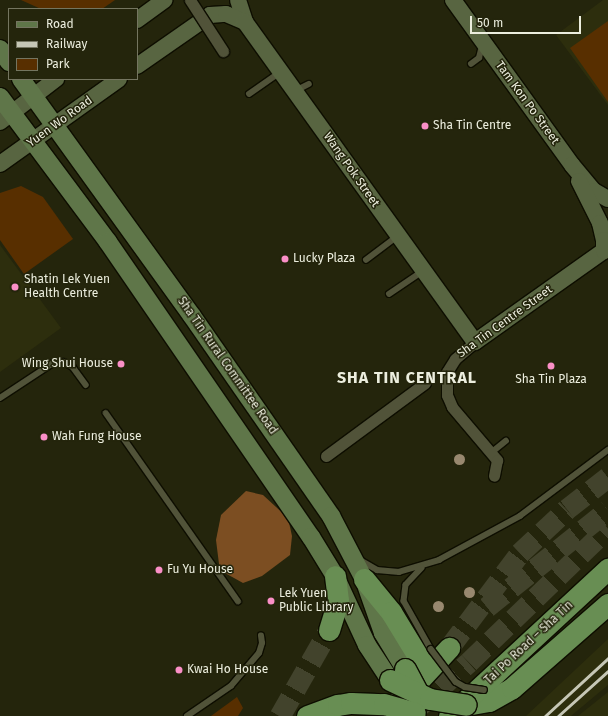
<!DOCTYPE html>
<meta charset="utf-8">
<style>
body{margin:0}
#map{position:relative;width:608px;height:716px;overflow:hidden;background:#24250c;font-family:"Fira Sans",sans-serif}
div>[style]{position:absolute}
.built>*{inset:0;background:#2d2e0d}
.green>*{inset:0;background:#582f00}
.forest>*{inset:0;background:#7c4e22}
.highway-tunnel>*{height:21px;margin-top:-10.5px;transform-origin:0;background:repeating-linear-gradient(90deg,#42432c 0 21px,transparent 0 31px)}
.roads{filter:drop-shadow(1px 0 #0e0e00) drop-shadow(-1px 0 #0e0e00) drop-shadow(0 1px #0e0e00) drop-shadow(0 -1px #0e0e00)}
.lane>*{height:5.5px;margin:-2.75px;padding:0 2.75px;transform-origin:2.75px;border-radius:2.75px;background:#515339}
.street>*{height:11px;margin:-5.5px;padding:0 5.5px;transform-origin:5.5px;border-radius:5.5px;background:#515339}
.secondary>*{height:16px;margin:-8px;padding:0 8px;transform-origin:8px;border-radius:8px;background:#586541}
.primary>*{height:18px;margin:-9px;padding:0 9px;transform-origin:9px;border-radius:9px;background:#5f7649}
.highway>*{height:21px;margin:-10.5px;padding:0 10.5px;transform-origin:10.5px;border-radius:10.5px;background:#688e53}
.rail>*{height:3px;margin:-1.5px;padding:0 1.5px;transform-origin:1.5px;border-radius:1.5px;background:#c6c7b6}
.bridges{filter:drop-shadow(1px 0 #0e0e00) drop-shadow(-1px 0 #0e0e00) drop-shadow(0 1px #0e0e00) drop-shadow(0 -1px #0e0e00)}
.lane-bridge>*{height:5.5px;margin:-2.75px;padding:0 2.75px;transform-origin:2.75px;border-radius:2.75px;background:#515339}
.street-bridge>*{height:11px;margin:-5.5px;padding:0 5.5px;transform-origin:5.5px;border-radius:5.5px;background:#515339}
.highway-bridge>*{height:21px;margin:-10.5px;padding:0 10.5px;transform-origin:10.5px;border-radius:10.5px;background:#688e53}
.trees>*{width:11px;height:11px;margin:-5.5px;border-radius:50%;background:#98886f}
.dots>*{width:11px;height:11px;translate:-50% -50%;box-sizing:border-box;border:2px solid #24250c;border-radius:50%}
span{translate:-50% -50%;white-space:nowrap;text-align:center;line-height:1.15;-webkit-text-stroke:3px #24250c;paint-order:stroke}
.street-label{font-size:12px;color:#eceede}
.poi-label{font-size:12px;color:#eceede}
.left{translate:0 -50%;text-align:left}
.right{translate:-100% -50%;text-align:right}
.district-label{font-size:16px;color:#eceede;font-weight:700;letter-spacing:1px}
.legend{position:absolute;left:8px;top:8px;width:130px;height:72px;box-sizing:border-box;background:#24250c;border:1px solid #747560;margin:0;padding:5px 7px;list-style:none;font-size:12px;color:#eceede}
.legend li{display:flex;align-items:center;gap:8px;height:20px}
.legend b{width:20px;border:1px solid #747560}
.scale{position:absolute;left:470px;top:16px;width:111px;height:18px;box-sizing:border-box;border:2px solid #eceede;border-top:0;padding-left:5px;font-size:12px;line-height:14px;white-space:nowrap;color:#eceede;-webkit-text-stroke:3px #24250c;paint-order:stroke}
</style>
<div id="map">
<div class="built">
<div style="clip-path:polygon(603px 0,608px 0,608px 105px,556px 35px)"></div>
<div style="clip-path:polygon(0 245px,61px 328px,0 372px)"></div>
<div style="clip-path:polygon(608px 639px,608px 685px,571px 716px,526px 716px)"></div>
<div style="clip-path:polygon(608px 692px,608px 716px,578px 716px)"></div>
</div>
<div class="green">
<div style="clip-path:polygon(21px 0,115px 0,102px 9px,41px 9px)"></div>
<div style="clip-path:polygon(608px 21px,608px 102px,570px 48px)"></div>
<div style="clip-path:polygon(21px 186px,43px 197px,73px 239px,24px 274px,0 240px,0 193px)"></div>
<div style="clip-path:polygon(237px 697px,243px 708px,238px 716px,211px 716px)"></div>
</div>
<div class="forest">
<div style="clip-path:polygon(246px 491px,263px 495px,288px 518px,292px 536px,290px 555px,262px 576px,243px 583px,225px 573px,219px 564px,216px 540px,221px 515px)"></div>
</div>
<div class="highway-tunnel">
<div style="left:487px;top:607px;width:155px;rotate:-38.7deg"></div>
<div style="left:449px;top:648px;width:119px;rotate:-53.2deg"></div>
<div style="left:520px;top:553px;width:64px;rotate:-43.1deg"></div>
<div style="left:567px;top:509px;width:52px;rotate:-38deg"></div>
<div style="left:417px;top:708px;width:69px;rotate:-41.5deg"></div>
<div style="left:469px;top:662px;width:193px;rotate:-44deg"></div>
<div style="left:280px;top:716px;width:99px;rotate:-60.3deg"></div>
</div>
<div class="roads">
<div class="lane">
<div style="left:471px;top:64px;width:10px;rotate:-37deg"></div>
<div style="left:479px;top:58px;width:12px;rotate:-76deg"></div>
<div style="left:297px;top:90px;width:13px;rotate:-27deg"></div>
<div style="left:249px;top:94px;width:37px;rotate:-35deg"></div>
<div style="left:366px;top:260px;width:39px;rotate:-37deg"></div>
<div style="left:389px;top:294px;width:40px;rotate:-34deg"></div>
<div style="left:0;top:398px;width:64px;rotate:-33.4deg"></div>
<div style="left:53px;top:363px;width:11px;rotate:-5deg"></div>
<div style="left:64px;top:362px;width:10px;rotate:29deg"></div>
<div style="left:73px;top:367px;width:22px;rotate:54deg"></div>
<div style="left:106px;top:413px;width:230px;rotate:54.9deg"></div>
<div style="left:491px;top:453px;width:19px;rotate:-39deg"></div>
<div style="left:360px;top:560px;width:20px;rotate:30deg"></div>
<div style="left:377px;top:570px;width:22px;rotate:5deg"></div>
<div style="left:399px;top:572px;width:42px;rotate:-16.7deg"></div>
<div style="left:439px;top:560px;width:92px;rotate:-28.5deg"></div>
<div style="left:520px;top:516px;width:110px;rotate:-36.9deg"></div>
<div style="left:422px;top:568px;width:23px;rotate:133deg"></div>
<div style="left:406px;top:585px;width:16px;rotate:97deg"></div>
<div style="left:404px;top:601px;width:55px;rotate:60.6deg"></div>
<div style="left:187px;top:716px;width:53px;rotate:-34.3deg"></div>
<div style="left:231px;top:686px;width:43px;rotate:-49.7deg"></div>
<div style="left:259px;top:653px;width:10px;rotate:-73deg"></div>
<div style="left:262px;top:643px;width:7px;rotate:-98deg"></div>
</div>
<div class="street">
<div style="left:475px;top:342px;width:26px;rotate:140deg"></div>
<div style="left:455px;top:359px;width:15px;rotate:122deg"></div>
<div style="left:447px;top:372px;width:23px;rotate:90deg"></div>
<div style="left:447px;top:395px;width:13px;rotate:67deg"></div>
<div style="left:452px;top:407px;width:70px;rotate:49.7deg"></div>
<div style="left:497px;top:460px;width:16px;rotate:101deg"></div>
<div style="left:326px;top:456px;width:123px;rotate:-36.4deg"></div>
</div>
<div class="secondary">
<div style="left:238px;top:0;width:23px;rotate:72deg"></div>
<div style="left:453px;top:0;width:203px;rotate:54.2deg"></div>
<div style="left:572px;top:165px;width:34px;rotate:50deg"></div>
<div style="left:594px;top:191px;width:16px;rotate:30deg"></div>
<div style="left:137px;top:20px;width:34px;rotate:-36deg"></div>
<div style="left:137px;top:66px;width:89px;rotate:-34.9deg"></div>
<div style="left:210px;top:15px;width:16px;rotate:-4deg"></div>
<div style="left:226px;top:14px;width:21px;rotate:23deg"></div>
<div style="left:245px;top:22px;width:394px;rotate:54.3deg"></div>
<div style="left:475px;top:342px;width:163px;rotate:-35.3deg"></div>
<div style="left:0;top:122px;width:71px;rotate:-37.5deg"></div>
<div style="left:0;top:164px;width:146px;rotate:-35.5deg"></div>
<div style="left:579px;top:181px;width:47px;rotate:63.4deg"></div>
<div style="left:600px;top:223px;width:17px;rotate:77deg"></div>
<div style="left:604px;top:240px;width:11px;rotate:90deg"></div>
</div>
<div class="primary">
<div style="left:0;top:49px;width:16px;rotate:55deg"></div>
<div style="left:21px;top:79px;width:292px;rotate:54.2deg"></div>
<div style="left:192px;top:316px;width:244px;rotate:55.2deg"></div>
<div style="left:331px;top:516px;width:71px;rotate:62.4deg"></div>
<div style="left:364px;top:579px;width:57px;rotate:70.6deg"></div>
<div style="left:383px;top:633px;width:42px;rotate:58.6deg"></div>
<div style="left:0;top:97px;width:181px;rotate:53.3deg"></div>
<div style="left:108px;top:242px;width:358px;rotate:55.5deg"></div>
<div style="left:311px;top:537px;width:46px;rotate:58.4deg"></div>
<div style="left:335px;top:576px;width:76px;rotate:65.1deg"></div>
<div style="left:367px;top:645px;width:42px;rotate:56.7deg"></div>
</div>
<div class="highway">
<div style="left:364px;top:579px;width:43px;rotate:50.7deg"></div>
<div style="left:391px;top:612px;width:54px;rotate:58.7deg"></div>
<div style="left:329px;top:630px;width:31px;rotate:-73deg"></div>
<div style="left:338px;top:600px;width:24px;rotate:-97deg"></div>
<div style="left:466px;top:705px;width:23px;rotate:-10deg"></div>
<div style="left:489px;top:701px;width:26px;rotate:-29deg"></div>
<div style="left:512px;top:688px;width:128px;rotate:-41.2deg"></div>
<div style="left:382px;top:716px;width:34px;rotate:-43deg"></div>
<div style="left:407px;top:693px;width:62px;rotate:-47deg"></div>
<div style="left:449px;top:716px;width:217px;rotate:-42.8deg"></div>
</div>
</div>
<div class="rail">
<div style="left:545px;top:716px;width:86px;rotate:-42.6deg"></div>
<div style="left:558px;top:716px;width:67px;rotate:-42deg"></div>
</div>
<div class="bridges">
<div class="lane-bridge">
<div style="left:431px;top:649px;width:41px;rotate:52.9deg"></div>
<div style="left:456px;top:682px;width:10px;rotate:29deg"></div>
<div style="left:465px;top:687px;width:19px;rotate:9deg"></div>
</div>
<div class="street-bridge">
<div style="left:190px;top:0;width:61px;rotate:57.1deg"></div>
</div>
<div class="highway-bridge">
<div style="left:405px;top:669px;width:34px;rotate:62deg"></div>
<div style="left:390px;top:680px;width:44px;rotate:25.4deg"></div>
<div style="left:430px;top:699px;width:36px;rotate:9deg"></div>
<div style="left:307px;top:716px;width:33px;rotate:-20deg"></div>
<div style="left:338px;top:705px;width:13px;rotate:-9deg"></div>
<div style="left:351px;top:703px;width:33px;rotate:2deg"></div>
<div style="left:384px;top:704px;width:32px;rotate:16deg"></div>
</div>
</div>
<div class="trees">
<div style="left:459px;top:459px"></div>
<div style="left:469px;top:592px"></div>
<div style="left:438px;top:606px"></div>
</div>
<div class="dots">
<div style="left:425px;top:126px;background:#fa8fc7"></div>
<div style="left:285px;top:259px;background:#fa8fc7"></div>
<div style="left:15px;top:287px;background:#fa8fc7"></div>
<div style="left:121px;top:364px;background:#fa8fc7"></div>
<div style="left:551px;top:366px;background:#fa8fc7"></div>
<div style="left:44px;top:437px;background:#fa8fc7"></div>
<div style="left:159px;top:570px;background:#fa8fc7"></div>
<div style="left:271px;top:601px;background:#fa8fc7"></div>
<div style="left:179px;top:670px;background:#fa8fc7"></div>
</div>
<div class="street-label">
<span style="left:527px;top:103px;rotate:54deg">Tam Kon Po Street</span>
<span style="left:60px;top:122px;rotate:-36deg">Yuen Wo Road</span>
<span style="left:351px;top:170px;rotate:55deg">Wang Pok Street</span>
<span style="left:505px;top:322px;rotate:-36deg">Sha Tin Centre Street</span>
<span style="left:227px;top:366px;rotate:55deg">Sha Tin Rural Committee Road</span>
<span style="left:529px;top:643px;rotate:-43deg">Tai Po Road – Sha Tin</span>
</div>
<div class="poi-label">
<span class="left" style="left:433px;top:126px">Sha Tin Centre</span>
<span class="left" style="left:293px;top:259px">Lucky Plaza</span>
<span class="left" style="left:24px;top:287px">Shatin Lek Yuen<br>Health Centre</span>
<span class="right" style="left:113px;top:364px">Wing Shui House</span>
<span style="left:551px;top:380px">Sha Tin Plaza</span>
<span class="left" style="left:52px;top:437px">Wah Fung House</span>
<span class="left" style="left:167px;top:570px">Fu Yu House</span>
<span class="left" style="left:279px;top:601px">Lek Yuen<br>Public Library</span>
<span class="left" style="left:187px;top:670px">Kwai Ho House</span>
</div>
<div class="district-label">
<span style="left:407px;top:378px">SHA TIN CENTRAL</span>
</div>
<ul class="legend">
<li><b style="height:5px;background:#5f7649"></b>Road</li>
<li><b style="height:5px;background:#c6c7b6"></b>Railway</li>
<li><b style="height:11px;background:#582f00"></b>Park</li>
</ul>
<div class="scale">50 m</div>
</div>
